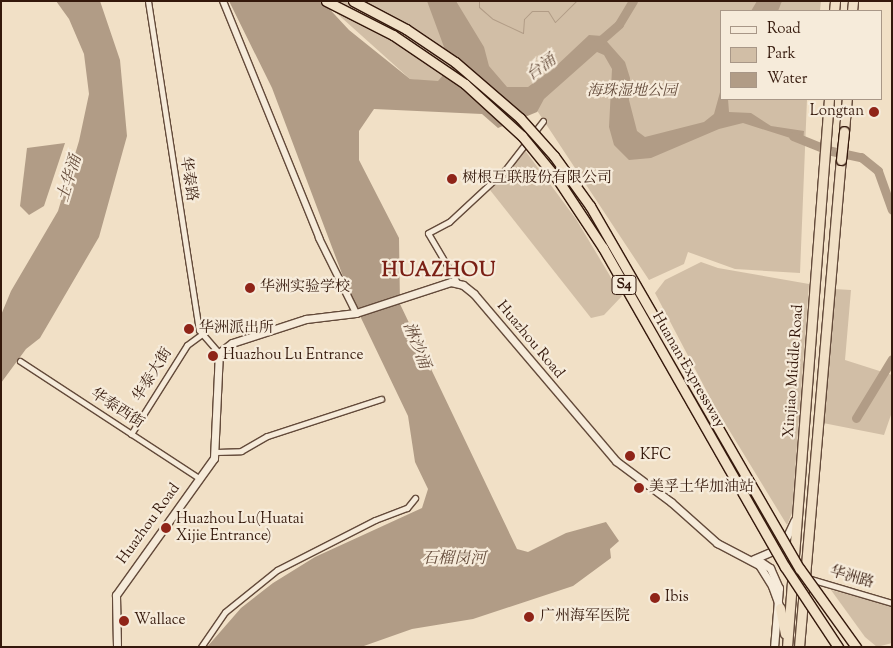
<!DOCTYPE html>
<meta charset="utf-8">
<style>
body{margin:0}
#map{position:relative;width:893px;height:648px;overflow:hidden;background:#f1e0c6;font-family:"Sorts Mill Goudy","Noto Serif SC",serif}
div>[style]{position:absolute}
.green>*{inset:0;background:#d1bea6}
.water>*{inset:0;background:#b19c86}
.stream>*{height:1px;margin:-0.5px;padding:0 0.5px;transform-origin:0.5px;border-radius:0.5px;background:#b19c86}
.river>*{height:9px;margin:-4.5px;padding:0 4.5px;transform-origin:4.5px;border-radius:4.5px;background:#b19c86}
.roads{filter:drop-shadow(1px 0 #634a3a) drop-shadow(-1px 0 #634a3a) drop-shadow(0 1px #634a3a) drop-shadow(0 -1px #634a3a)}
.minor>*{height:5px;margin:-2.5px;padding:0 2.5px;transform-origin:2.5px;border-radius:2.5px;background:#f6ebda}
.tertiary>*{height:6px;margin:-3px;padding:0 3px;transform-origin:3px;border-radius:3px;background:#f6ebda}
.secondary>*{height:7px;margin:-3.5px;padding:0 3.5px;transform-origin:3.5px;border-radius:3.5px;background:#f6ebda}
.trunk>*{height:9px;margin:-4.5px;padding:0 4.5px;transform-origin:4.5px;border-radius:4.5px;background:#f1e0c6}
.bridges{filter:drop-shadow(1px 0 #34180b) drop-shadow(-1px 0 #34180b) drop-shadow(0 1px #34180b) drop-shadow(0 -1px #34180b)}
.trunk-bridge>*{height:9px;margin:-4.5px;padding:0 4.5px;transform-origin:4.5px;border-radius:4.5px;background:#f1e0c6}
.motorway-bridge>*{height:9px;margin:-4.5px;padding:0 4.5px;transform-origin:4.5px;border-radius:4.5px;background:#f1e0c6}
.dots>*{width:14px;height:14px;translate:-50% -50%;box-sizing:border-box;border:2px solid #f6ebda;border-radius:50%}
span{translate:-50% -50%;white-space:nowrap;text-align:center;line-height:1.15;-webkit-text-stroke:4.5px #f6ebda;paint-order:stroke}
.shield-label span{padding:1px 4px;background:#f6ebda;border:1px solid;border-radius:4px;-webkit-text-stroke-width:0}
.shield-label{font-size:14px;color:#34180b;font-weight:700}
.park-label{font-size:15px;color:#634a3a;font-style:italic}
.poi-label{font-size:15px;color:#34180b}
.right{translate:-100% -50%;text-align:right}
.left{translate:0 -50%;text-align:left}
.street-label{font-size:15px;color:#34180b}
.water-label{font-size:16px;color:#664d3c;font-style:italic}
.district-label{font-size:20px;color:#7a1f14;font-weight:700;letter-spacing:1px}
.frame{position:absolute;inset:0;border:2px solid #34180b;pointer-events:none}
.legend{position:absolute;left:720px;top:10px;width:162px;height:90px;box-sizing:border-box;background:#f6ebda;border:1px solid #a89787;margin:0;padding:6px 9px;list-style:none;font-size:15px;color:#34180b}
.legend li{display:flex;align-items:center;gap:10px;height:25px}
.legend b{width:25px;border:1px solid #a89787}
</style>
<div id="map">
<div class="green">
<div style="clip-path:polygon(323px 1px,821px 1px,820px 11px,722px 11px,722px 99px,807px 99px,800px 273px,735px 269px,688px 252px,684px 264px,649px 280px,538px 112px,517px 94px,410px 79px)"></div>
<div style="clip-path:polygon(524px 149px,576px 219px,622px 296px,604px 315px,591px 318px,490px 190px)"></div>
<div style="clip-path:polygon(701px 262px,718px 268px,809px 284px,792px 513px,787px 525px,715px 407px,655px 293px,665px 280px)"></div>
<div style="clip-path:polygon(834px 289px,851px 290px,845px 360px,892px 375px,892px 412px,884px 435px,823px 423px)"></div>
<div style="clip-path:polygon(831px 590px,892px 606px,892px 643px,877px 647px,865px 637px)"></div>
</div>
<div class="water">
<div style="clip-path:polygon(56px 1px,100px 1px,120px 60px,127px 136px,99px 237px,40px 338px,26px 349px,1px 383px,1px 315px,11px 291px,58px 211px,79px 141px,89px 94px,84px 54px,69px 19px)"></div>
<div style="clip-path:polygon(229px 1px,322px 1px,349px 30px,410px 79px,438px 81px,451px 66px,427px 1px,456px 1px,484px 47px,489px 66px,507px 87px,528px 87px,555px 67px,589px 35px,602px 36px,625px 62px,630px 78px,629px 100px,637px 131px,645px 137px,704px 122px,714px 114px,722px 85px,722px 99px,728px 99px,729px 112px,751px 113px,771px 126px,804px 131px,803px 142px,743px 123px,719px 129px,651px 158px,629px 160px,614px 145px,609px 127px,612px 69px,604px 55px,597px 52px,544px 99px,537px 112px,498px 128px,482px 114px,374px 109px,359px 131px,359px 160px,399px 238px,400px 304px,517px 549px,528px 552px,566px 533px,606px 522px,619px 541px,610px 549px,611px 558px,573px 586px,473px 619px,412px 629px,361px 647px,207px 647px,241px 608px,273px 583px,315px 557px,422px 508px,428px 489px,415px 462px,408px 416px,350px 295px,272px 88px)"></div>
<div style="clip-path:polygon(757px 1px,782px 1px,778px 11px,751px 11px)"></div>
<div style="clip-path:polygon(65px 143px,44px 206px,29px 215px,20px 206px,27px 148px)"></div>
</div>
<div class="stream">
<div style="left:479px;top:1px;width:6px;rotate:90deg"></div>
<div style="left:479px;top:7px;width:18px;rotate:41deg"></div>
<div style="left:493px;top:19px;width:33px;rotate:25deg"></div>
<div style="left:523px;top:33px;width:14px;rotate:-86deg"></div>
<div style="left:524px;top:19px;width:11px;rotate:-45deg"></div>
<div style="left:532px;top:11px;width:16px"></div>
<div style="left:548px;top:11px;width:13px;rotate:58deg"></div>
<div style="left:555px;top:22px;width:30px;rotate:-45deg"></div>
</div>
<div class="river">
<div style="left:594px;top:46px;width:33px;rotate:-41deg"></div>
<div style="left:619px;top:24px;width:27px;rotate:-59deg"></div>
<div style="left:793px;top:136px;width:37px;rotate:22deg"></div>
<div style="left:827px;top:150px;width:35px;rotate:12deg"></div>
<div style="left:861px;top:157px;width:22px;rotate:39deg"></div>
<div style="left:878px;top:171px;width:41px;rotate:70.3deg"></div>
<div style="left:856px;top:418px;width:69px;rotate:-58.6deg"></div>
</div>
<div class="roads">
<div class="minor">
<div style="left:148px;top:1px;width:333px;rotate:81.2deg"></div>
<div style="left:199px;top:330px;width:30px;rotate:49deg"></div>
<div style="left:458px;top:284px;width:59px;rotate:-120.5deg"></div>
<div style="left:428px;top:233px;width:24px;rotate:-28deg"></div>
<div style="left:449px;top:222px;width:76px;rotate:-42.9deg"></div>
<div style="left:505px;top:170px;width:62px;rotate:-52.2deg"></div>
<div style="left:20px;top:361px;width:215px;rotate:33.2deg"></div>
<div style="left:131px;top:434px;width:105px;rotate:-57.8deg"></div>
<div style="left:187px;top:345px;width:19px;rotate:-36deg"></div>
<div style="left:216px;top:452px;width:25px;rotate:-2deg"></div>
<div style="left:241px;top:451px;width:30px;rotate:-30deg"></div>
<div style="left:267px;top:436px;width:120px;rotate:-18deg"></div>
<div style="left:807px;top:578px;width:89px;rotate:16.4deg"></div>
<div style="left:201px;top:647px;width:42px;rotate:-55.6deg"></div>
<div style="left:225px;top:612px;width:67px;rotate:-38.9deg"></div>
<div style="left:277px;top:570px;width:110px;rotate:-27deg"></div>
<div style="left:375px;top:520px;width:34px;rotate:-21deg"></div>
<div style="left:407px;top:508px;width:13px;rotate:-51deg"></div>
</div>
<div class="tertiary">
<div style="left:223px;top:1px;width:256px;rotate:67.9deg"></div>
<div style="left:319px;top:238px;width:84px;rotate:63.7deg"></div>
</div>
<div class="secondary">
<div style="left:754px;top:559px;width:30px;rotate:-23deg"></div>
<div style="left:782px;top:547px;width:29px;rotate:-65deg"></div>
<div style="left:761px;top:562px;width:11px;rotate:34deg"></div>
<div style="left:770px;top:568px;width:22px;rotate:66deg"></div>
<div style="left:779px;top:588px;width:59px;rotate:94.8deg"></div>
<div style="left:117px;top:647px;width:52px;rotate:-91.1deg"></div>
<div style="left:116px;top:595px;width:168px;rotate:-54.4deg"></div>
<div style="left:214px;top:458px;width:105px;rotate:-87.3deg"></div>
<div style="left:219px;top:353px;width:16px;rotate:-38deg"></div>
<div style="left:232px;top:343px;width:78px;rotate:-18deg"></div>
<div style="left:306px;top:319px;width:50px;rotate:-6.8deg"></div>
<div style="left:356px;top:313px;width:100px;rotate:-18.1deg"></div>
<div style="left:451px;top:282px;width:12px;rotate:14deg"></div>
<div style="left:463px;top:285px;width:14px;rotate:39deg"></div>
<div style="left:474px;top:294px;width:219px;rotate:49.6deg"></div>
<div style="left:616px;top:461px;width:69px;rotate:36.7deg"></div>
<div style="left:671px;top:502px;width:62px;rotate:41.7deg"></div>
<div style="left:717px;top:543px;width:47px;rotate:27.6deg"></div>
<div style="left:759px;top:565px;width:25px;rotate:58deg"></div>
<div style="left:772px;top:586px;width:23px;rotate:70deg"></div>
</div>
<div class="trunk">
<div style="left:834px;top:11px;width:10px;rotate:-84deg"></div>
<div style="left:852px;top:11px;width:10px;rotate:-84deg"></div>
<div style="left:844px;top:131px;width:32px;rotate:-85deg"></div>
<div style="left:780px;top:608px;width:26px;rotate:79deg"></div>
<div style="left:787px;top:647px;width:550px;rotate:-85.62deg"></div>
<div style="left:799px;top:647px;width:489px;rotate:-85.1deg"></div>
</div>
</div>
<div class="bridges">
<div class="trunk-bridge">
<div style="left:841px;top:160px;width:29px;rotate:-84deg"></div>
</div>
<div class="motorway-bridge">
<div style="left:326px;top:1px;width:75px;rotate:26.9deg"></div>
<div style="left:393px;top:35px;width:87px;rotate:34.2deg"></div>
<div style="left:465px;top:84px;width:77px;rotate:42.4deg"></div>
<div style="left:522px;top:136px;width:57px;rotate:50.7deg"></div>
<div style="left:558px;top:180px;width:82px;rotate:56.5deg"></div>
<div style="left:603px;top:248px;width:367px;rotate:60.3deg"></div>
<div style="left:785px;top:567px;width:96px;rotate:56.5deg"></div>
<div style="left:353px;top:1px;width:60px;rotate:27.8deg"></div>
<div style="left:406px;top:29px;width:59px;rotate:34deg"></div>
<div style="left:455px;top:62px;width:86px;rotate:40.7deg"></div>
<div style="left:520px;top:118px;width:51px;rotate:48.2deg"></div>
<div style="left:554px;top:156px;width:62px;rotate:54.2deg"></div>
<div style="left:590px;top:206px;width:419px;rotate:60deg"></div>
<div style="left:800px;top:569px;width:96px;rotate:54.3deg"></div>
</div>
</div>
<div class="dots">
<div style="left:874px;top:112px;background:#8f2418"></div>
<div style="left:452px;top:179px;background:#8f2418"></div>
<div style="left:250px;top:288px;background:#8f2418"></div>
<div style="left:189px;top:329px;background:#8f2418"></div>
<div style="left:213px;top:356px;background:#8f2418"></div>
<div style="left:630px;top:456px;background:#8f2418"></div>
<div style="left:639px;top:488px;background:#8f2418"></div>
<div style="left:166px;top:528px;background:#8f2418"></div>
<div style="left:655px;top:598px;background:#8f2418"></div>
<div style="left:529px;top:617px;background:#8f2418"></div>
<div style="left:124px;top:621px;background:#8f2418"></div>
</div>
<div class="shield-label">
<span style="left:624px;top:285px">S4</span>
</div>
<div class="park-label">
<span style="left:632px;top:92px">海珠湿地公园</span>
</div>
<div class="poi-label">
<span class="right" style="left:864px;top:112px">Longtan</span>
<span class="left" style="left:462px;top:179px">树根互联股份有限公司</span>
<span class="left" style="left:260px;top:288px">华洲实验学校</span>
<span class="left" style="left:199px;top:329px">华洲派出所</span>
<span class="left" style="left:223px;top:356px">Huazhou Lu Entrance</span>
<span class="left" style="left:640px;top:456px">KFC</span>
<span class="left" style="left:649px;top:488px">美孚土华加油站</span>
<span class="left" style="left:176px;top:528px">Huazhou Lu(Huatai<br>Xijie Entrance)</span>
<span class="left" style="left:665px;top:598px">Ibis</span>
<span class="left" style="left:540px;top:617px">广州海军医院</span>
<span class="left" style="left:134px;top:621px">Wallace</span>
</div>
<div class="street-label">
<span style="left:188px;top:179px;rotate:81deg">华泰路</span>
<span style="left:530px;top:340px;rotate:50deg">Huazhou Road</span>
<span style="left:688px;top:370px;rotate:60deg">Huanan Expressway</span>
<span style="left:794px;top:371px;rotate:-86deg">Xinjiao Middle Road</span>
<span style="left:153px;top:375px;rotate:-58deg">华泰大街</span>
<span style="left:117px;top:409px;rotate:33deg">华泰西街</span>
<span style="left:149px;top:524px;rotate:-54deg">Huazhou Road</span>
<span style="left:852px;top:578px;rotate:16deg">华洲路</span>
</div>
<div class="water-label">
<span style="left:542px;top:69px;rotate:-36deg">台涌</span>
<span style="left:71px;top:179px;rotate:-73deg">土华涌</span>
<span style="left:415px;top:346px;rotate:69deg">淋沙涌</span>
<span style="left:454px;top:560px">石榴岗河</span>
</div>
<div class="district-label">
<span style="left:439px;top:271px">HUAZHOU</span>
</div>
<div class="frame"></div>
<ul class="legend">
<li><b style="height:6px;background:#f6ebda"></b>Road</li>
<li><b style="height:14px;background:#d1bea6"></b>Park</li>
<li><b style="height:14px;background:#b19c86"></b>Water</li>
</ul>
</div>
